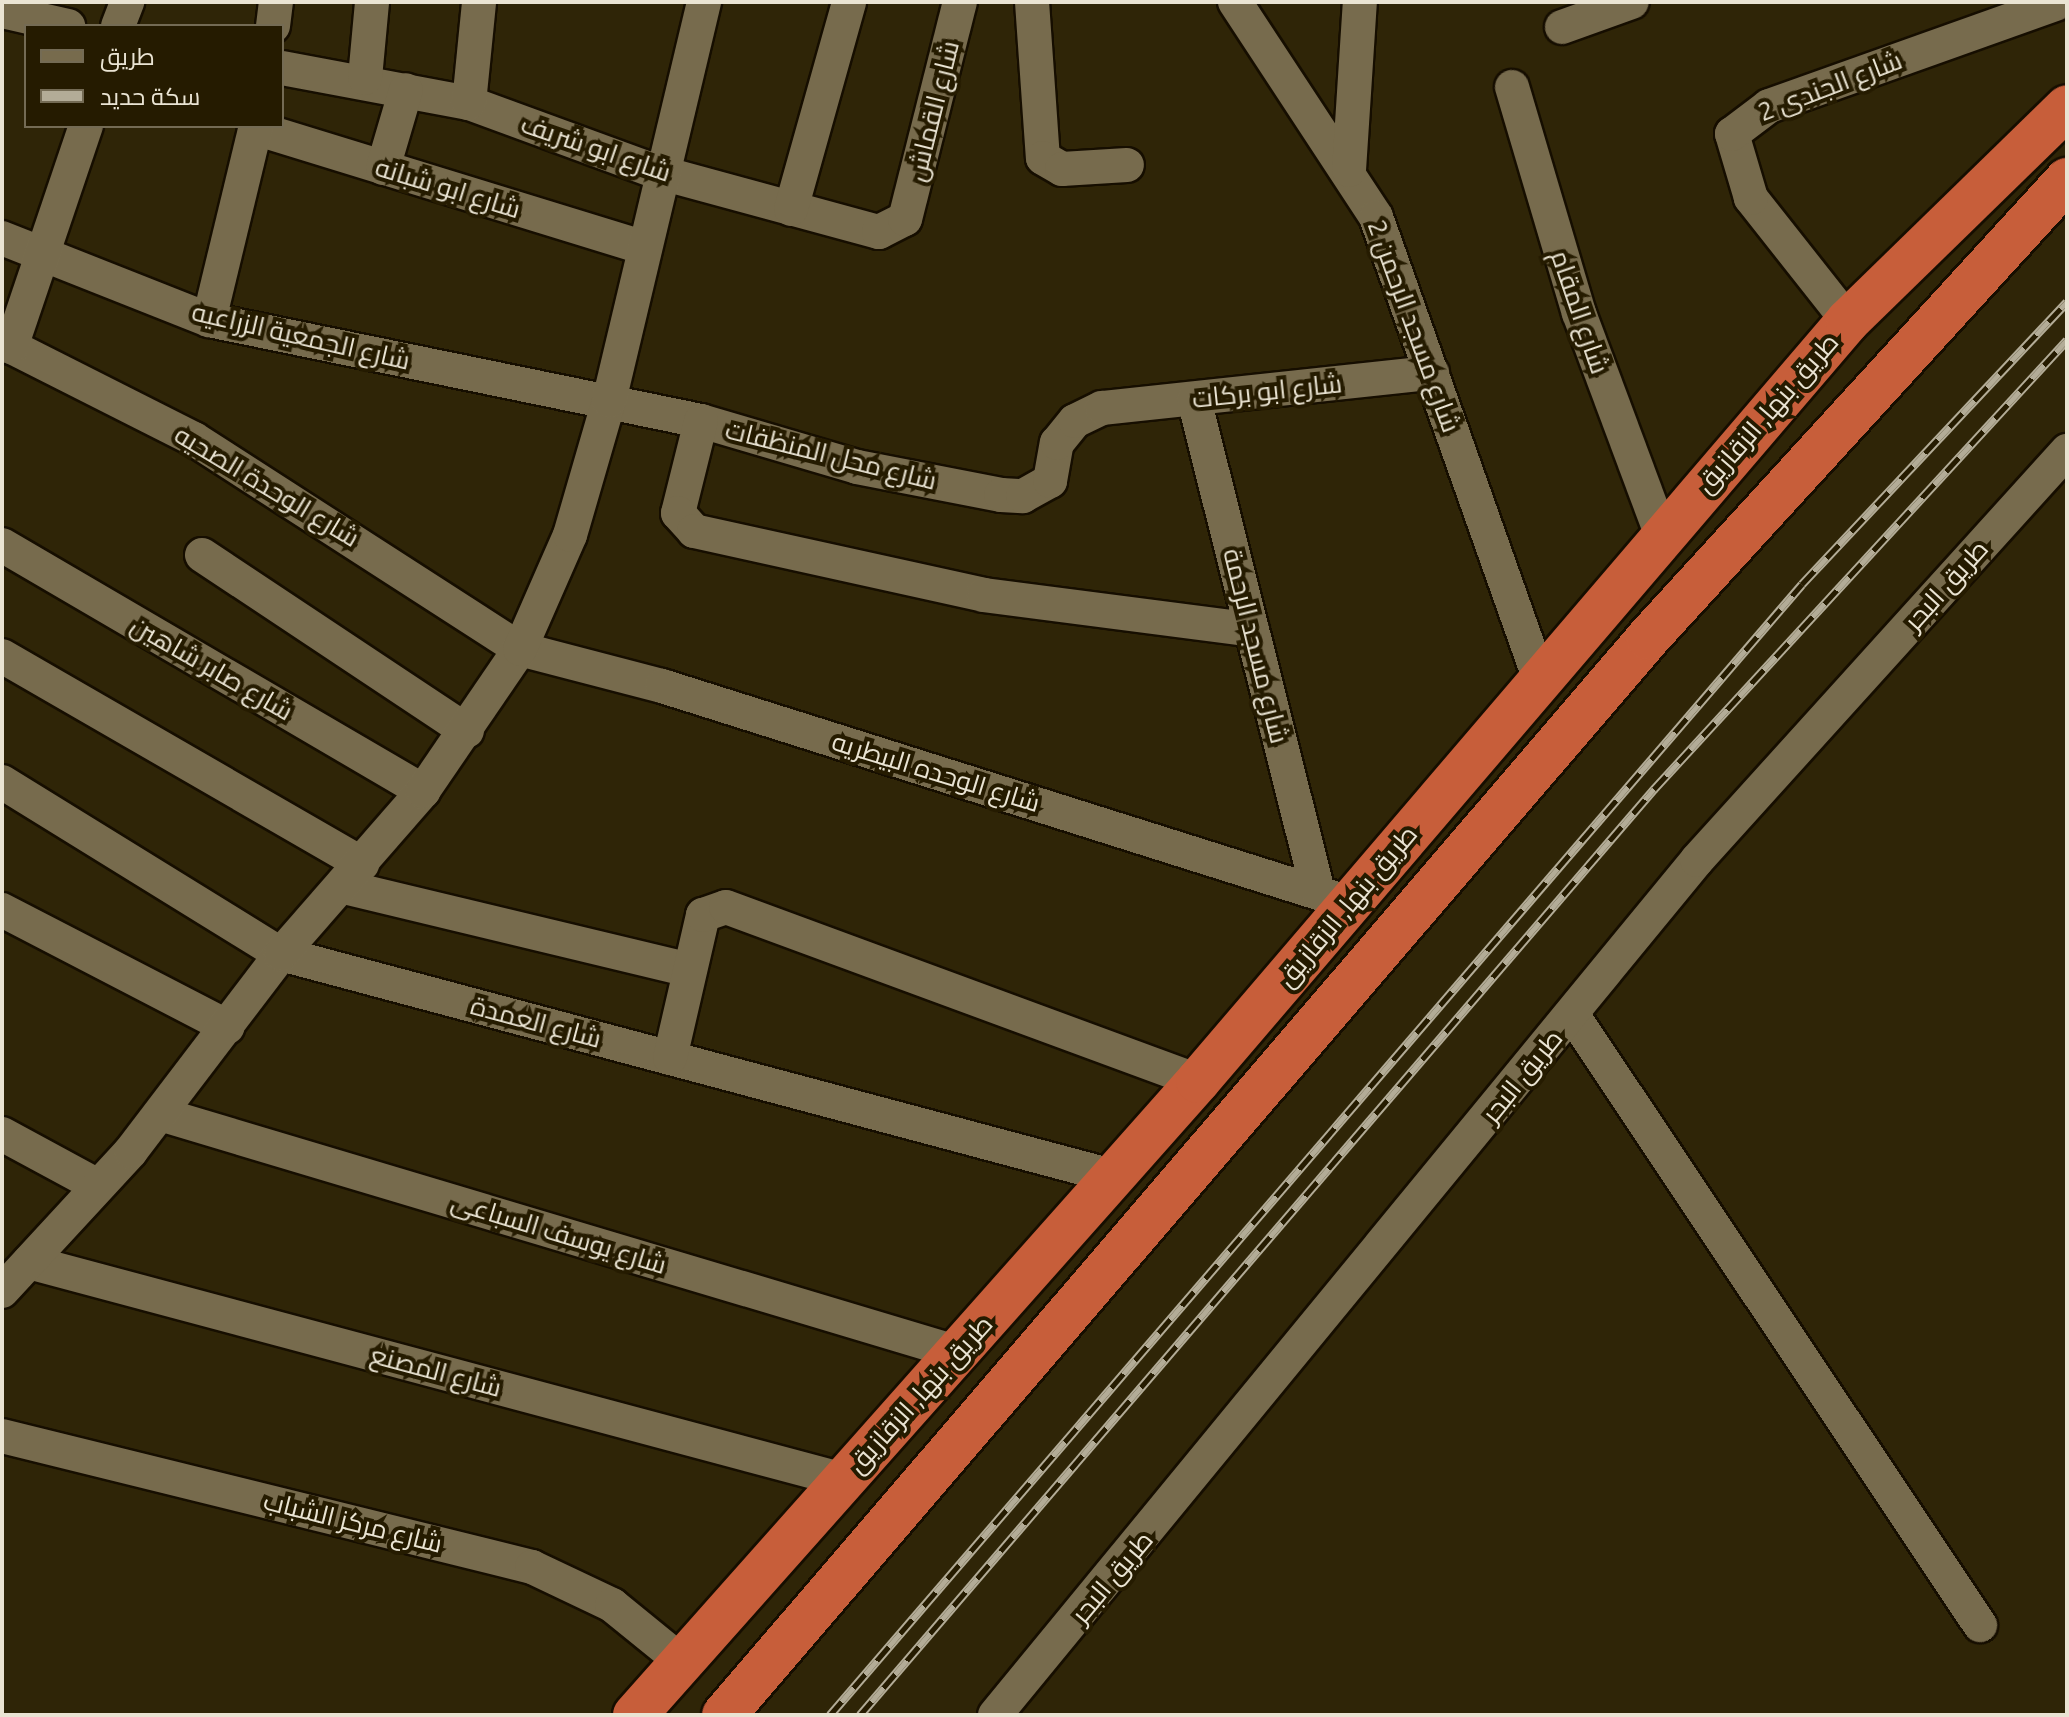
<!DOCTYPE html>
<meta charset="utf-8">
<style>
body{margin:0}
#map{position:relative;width:2069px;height:1717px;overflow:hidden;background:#2f2507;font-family:Ubuntu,Cairo,sans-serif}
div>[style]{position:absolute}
.roads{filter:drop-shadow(2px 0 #160e00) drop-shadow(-2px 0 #160e00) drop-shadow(0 2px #160e00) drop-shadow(0 -2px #160e00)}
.minor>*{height:34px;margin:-17px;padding:0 17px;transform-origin:17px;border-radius:17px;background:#776b4d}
.trunk>*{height:44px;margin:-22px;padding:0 22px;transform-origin:22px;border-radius:22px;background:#c75e3a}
.rail>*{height:9px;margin-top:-4.5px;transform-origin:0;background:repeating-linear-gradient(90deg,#251b00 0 18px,#b3ac97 0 36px);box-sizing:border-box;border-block:2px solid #b3ac97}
span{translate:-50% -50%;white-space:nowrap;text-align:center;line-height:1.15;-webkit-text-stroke:8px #251b00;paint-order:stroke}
.street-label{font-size:26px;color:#eae4d3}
.frame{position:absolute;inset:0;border:4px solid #eae4d3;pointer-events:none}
.legend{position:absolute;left:24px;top:24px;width:260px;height:104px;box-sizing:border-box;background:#251b00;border:2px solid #746b54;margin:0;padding:10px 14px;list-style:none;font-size:24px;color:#eae4d3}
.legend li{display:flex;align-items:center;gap:16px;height:40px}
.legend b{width:40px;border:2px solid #746b54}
</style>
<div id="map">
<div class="roads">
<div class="minor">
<div style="left:1032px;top:2px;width:156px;rotate:86deg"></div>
<div style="left:1043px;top:158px;width:22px;rotate:30deg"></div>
<div style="left:1062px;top:169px;width:65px;rotate:-3.5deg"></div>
<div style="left:1235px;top:2px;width:257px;rotate:56.7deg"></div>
<div style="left:1376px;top:217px;width:488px;rotate:70.5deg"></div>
<div style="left:2px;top:11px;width:68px;rotate:12.8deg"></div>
<div style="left:118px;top:26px;width:26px;rotate:-69deg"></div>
<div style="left:273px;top:26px;width:24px;rotate:-83deg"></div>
<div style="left:1562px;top:27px;width:74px;rotate:-19.7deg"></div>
<div style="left:282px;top:68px;width:190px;rotate:10.6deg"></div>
<div style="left:469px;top:103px;width:201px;rotate:20.1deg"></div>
<div style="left:658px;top:172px;width:229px;rotate:15.2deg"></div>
<div style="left:879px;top:232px;width:29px;rotate:-27deg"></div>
<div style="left:905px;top:219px;width:224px;rotate:-75.8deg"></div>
<div style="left:365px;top:78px;width:76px;rotate:-84.7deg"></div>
<div style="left:1512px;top:87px;width:236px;rotate:73.5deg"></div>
<div style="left:1579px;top:313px;width:235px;rotate:69.6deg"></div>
<div style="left:469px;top:103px;width:101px;rotate:-84.3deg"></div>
<div style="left:255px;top:128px;width:404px;rotate:17.1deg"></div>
<div style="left:383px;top:168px;width:81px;rotate:-73.6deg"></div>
<div style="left:1349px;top:170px;width:168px;rotate:-86.3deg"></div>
<div style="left:791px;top:209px;width:215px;rotate:-74.3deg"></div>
<div style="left:2px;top:238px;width:223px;rotate:21.6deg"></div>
<div style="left:209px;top:320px;width:502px;rotate:11.6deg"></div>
<div style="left:701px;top:421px;width:163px;rotate:16.4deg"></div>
<div style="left:857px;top:467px;width:147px;rotate:11deg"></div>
<div style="left:1001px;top:495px;width:22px;rotate:3deg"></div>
<div style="left:1023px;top:496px;width:31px;rotate:-29deg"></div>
<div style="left:1050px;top:481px;width:39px;rotate:-80deg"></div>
<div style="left:1057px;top:443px;width:28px;rotate:-51deg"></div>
<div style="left:1075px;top:421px;width:30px;rotate:-26deg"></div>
<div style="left:1102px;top:408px;width:332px;rotate:-6.1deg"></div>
<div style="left:209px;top:320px;width:200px;rotate:-76.4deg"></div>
<div style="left:1848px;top:321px;width:157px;rotate:-128.3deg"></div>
<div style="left:1751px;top:198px;width:67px;rotate:-106.5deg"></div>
<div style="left:1732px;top:134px;width:46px;rotate:-37.1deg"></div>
<div style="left:1769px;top:106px;width:304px;rotate:-19.6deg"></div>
<div style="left:2px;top:342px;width:215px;rotate:26.8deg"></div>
<div style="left:194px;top:439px;width:388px;rotate:32.8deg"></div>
<div style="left:520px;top:649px;width:147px;rotate:14.6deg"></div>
<div style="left:662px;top:686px;width:721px;rotate:17.51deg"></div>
<div style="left:11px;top:347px;width:233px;rotate:-71.3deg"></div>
<div style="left:1194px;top:399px;width:508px;rotate:75.88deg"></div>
<div style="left:701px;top:421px;width:95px;rotate:104deg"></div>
<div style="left:678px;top:513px;width:24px;rotate:48deg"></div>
<div style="left:694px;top:531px;width:297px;rotate:12.4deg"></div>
<div style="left:984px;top:595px;width:270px;rotate:7.4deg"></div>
<div style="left:2px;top:545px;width:488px;rotate:30.3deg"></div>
<div style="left:202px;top:555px;width:318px;rotate:33.6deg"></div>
<div style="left:2px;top:656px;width:416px;rotate:30deg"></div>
<div style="left:2px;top:782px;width:328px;rotate:31.7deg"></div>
<div style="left:281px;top:954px;width:856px;rotate:14.96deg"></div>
<div style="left:344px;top:887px;width:352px;rotate:13.5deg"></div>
<div style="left:2px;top:910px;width:254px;rotate:27.4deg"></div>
<div style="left:1572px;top:1014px;width:735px;rotate:56.27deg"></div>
<div style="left:670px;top:1058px;width:147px;rotate:-77deg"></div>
<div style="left:703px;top:915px;width:24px;rotate:-19deg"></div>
<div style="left:726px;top:907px;width:503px;rotate:20.24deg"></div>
<div style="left:160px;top:1114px;width:834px;rotate:16.65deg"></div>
<div style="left:2px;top:1134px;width:109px;rotate:28.4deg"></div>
<div style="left:29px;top:1262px;width:844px;rotate:14.98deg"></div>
<div style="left:2px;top:1291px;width:190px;rotate:-47.3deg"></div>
<div style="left:131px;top:1151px;width:248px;rotate:-52.7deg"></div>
<div style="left:281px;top:954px;width:216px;rotate:-48.9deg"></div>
<div style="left:423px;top:791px;width:172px;rotate:-55.7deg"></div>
<div style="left:520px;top:649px;width:124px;rotate:-66.3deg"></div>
<div style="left:570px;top:535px;width:140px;rotate:-73.8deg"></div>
<div style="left:609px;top:401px;width:410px;rotate:-76.6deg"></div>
<div style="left:2px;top:1436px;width:546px;rotate:13.88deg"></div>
<div style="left:532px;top:1567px;width:89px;rotate:25.4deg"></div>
<div style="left:612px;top:1605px;width:89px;rotate:39.1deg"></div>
<div style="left:995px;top:1715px;width:1106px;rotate:-50.61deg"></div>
<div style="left:1697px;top:860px;width:552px;rotate:-47.87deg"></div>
</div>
<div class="trunk">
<div style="left:635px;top:1715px;width:848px;rotate:-48.39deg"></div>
<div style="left:1198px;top:1081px;width:1000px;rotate:-49.46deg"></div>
<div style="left:1848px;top:321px;width:306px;rotate:-44.3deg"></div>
<div style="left:724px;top:1715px;width:1419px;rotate:-49.37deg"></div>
<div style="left:1648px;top:638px;width:621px;rotate:-47.55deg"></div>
</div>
</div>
<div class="rail">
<div style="left:830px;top:1715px;width:1491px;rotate:-49.32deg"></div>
<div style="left:1802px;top:584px;width:387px;rotate:-46.8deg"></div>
<div style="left:860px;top:1715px;width:1220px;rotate:-49.39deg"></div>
<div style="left:1654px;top:789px;width:610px;rotate:-47.39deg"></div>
</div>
<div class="street-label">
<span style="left:1830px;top:86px;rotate:-21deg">شارع الجندى 2</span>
<span style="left:933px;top:111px;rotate:-76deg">شارع القماش</span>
<span style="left:596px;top:148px;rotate:19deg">شارع ابو شريف</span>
<span style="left:448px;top:188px;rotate:17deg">شارع ابو شبانه</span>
<span style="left:1580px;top:312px;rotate:71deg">شارع المقام</span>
<span style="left:1414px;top:326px;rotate:70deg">شارع مسجد الرحمن 2</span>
<span style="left:301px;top:336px;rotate:13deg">شارع الجمعية الزراعيه</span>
<span style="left:1267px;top:391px;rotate:-6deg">شارع ابو بركات</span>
<span style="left:1767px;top:413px;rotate:-49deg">طريق بنها, الزقازيق</span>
<span style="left:831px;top:455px;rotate:14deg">شارع محل المنظفات</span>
<span style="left:267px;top:486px;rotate:31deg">شارع الوحدة الصحيه</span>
<span style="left:1946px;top:585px;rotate:-48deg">طريق البحر</span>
<span style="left:1256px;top:646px;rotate:76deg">شارع مسجد الرحمة</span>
<span style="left:212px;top:668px;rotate:30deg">شارع صابر شاهين</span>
<span style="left:936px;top:772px;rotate:17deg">شارع الوحده البيطريه</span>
<span style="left:1347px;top:906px;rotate:-50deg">طريق بنها, الزقازيق</span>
<span style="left:536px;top:1022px;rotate:15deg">شارع العمدة</span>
<span style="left:1522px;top:1076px;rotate:-51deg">طريق البحر</span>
<span style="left:559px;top:1233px;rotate:17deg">شارع يوسف السباعى</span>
<span style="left:436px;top:1371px;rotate:15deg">شارع المصنع</span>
<span style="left:920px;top:1394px;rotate:-48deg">طريق بنها, الزقازيق</span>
<span style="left:353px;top:1522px;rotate:14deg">شارع مركز الشباب</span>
<span style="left:1112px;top:1577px;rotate:-50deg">طريق البحر</span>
</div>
<div class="frame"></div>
<ul class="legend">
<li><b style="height:10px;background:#776b4d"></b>طريق</li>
<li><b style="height:10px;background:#b3ac97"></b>سكة حديد</li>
</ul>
</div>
